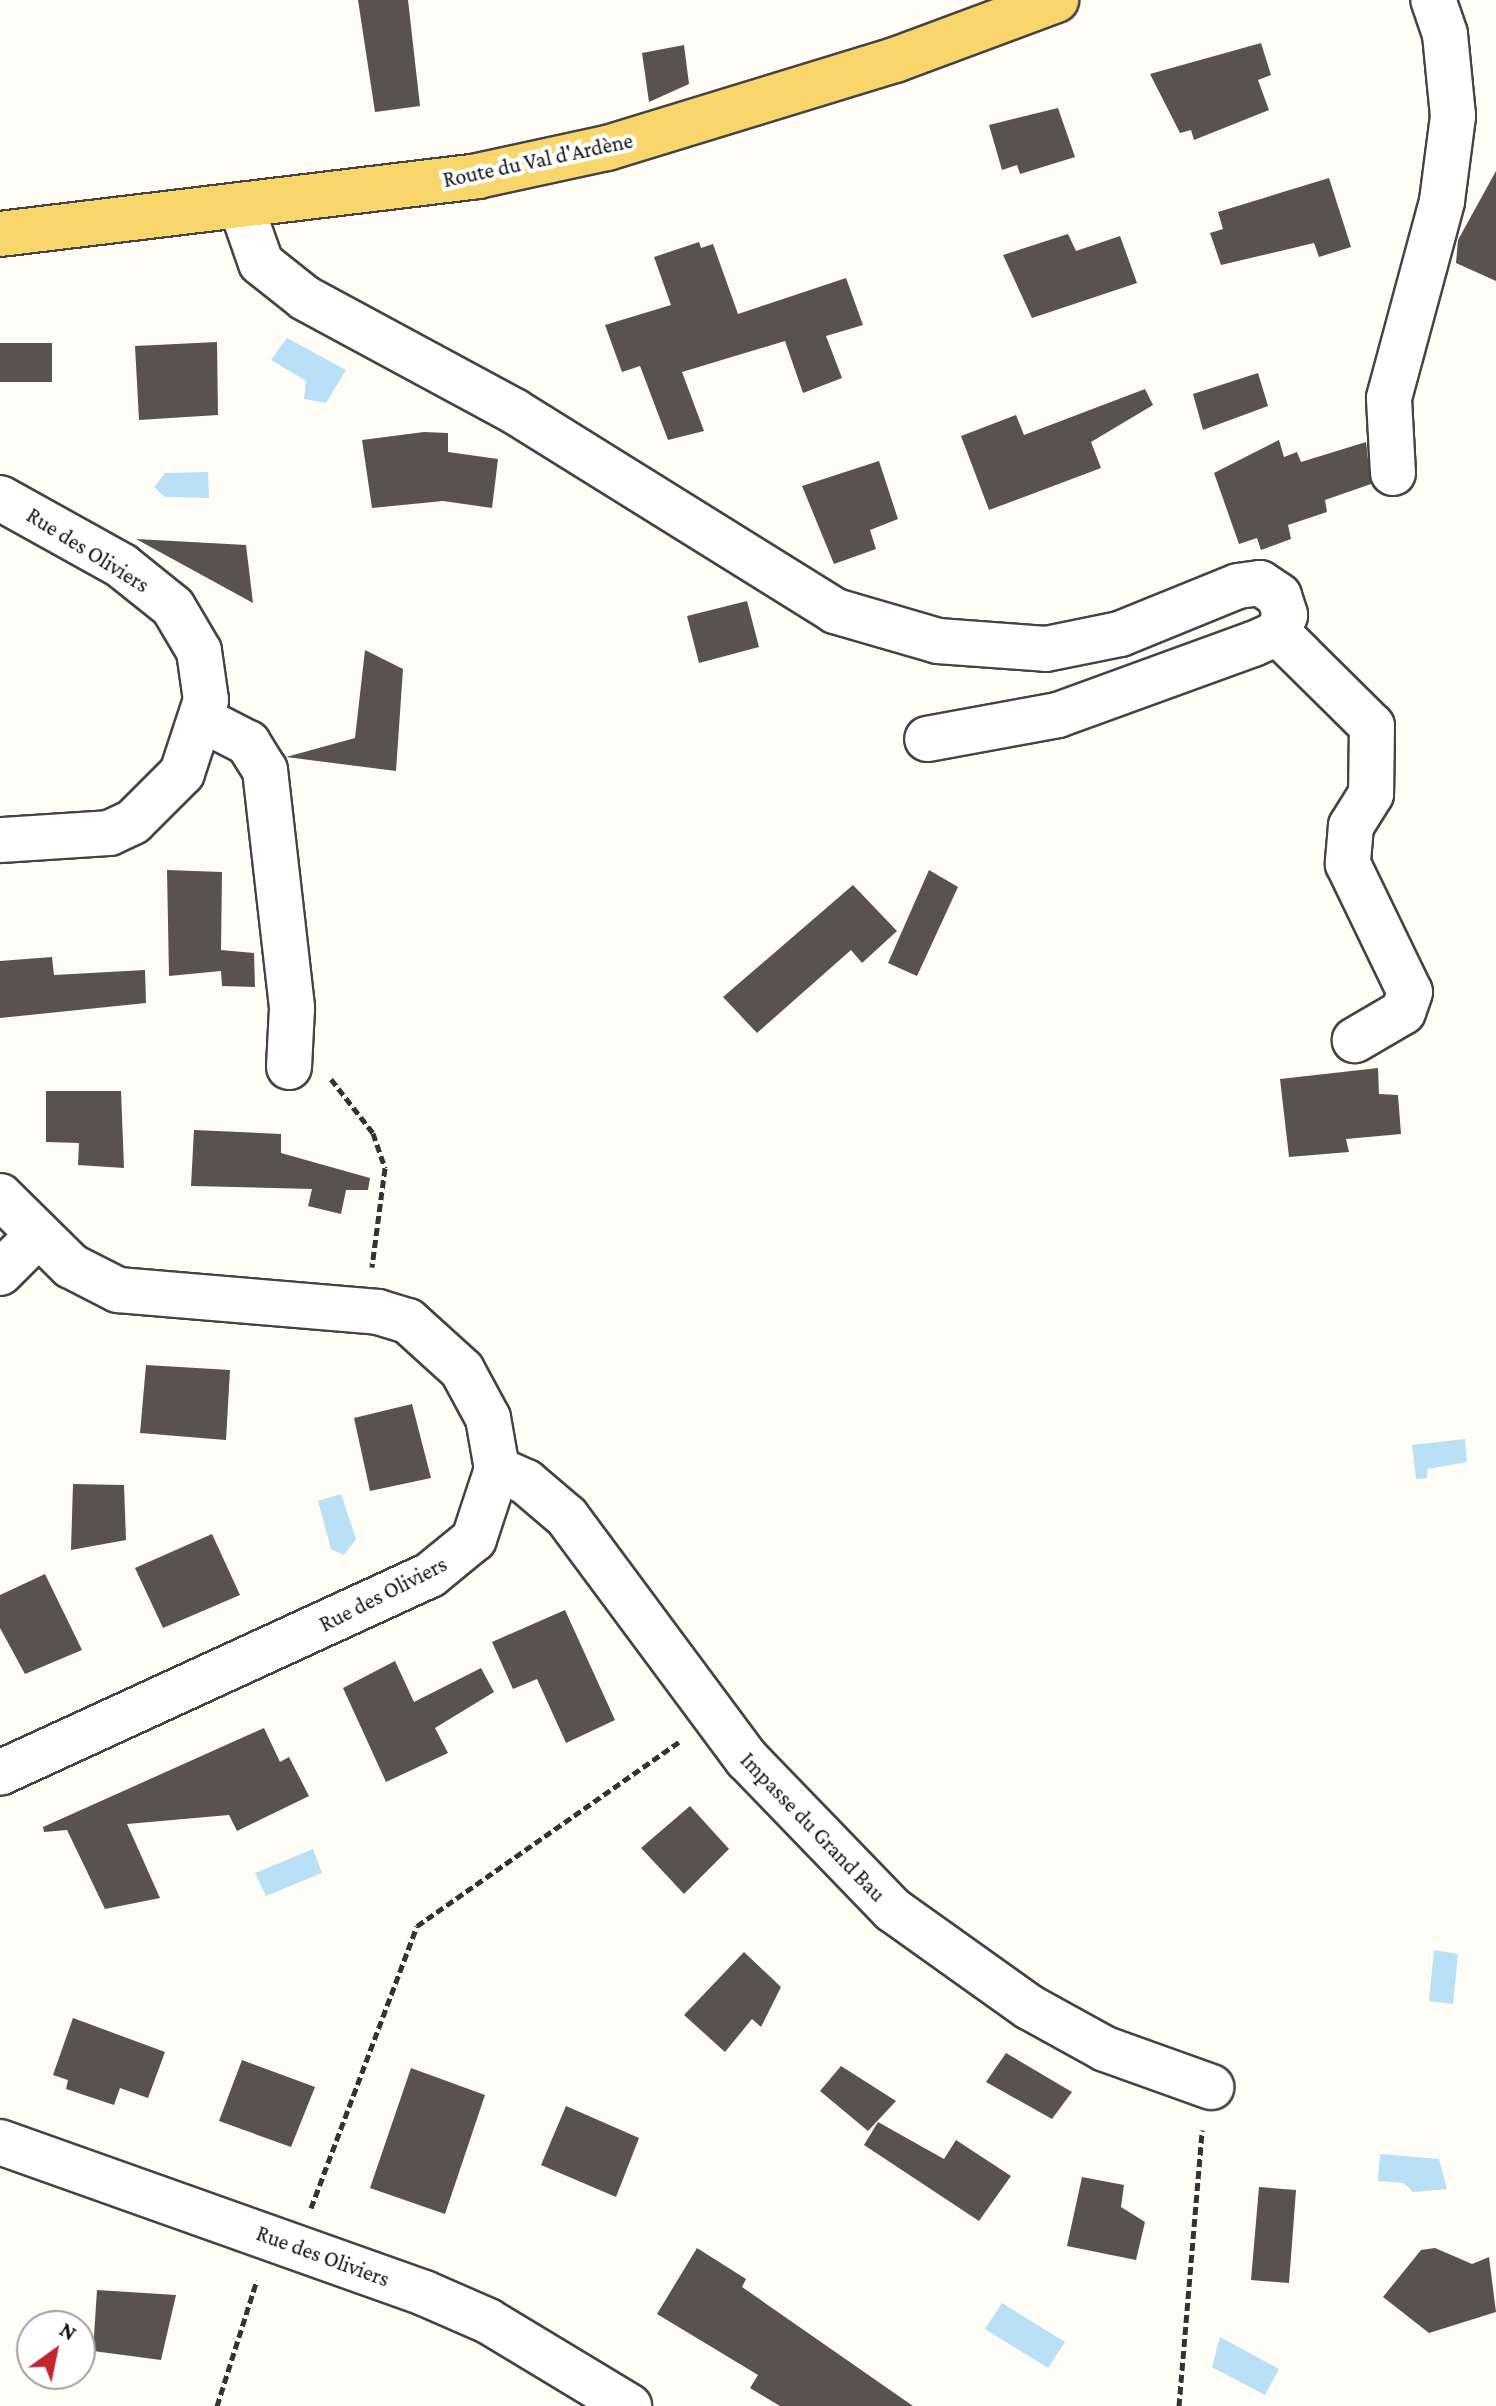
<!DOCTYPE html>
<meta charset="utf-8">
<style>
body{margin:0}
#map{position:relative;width:1496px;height:2406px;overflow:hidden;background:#fffdf5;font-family:"Crimson Pro",serif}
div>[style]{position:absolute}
.water>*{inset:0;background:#b9e0f7}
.building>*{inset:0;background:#5a524d}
.path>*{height:5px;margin-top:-2.5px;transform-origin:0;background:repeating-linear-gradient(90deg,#333 0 8px,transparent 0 12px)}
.roads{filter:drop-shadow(2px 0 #444) drop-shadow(-2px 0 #444) drop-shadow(0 2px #444) drop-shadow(0 -2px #444)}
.minor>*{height:44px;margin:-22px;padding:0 22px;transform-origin:22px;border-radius:22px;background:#fff}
.major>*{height:44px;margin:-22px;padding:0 22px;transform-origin:22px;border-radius:22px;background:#f9d66b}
span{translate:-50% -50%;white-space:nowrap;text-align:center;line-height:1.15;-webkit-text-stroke:8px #fff;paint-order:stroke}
.street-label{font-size:22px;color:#111}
.north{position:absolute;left:16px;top:2310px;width:80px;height:80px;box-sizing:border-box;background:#fff;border:2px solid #a0a0a0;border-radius:50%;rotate:33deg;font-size:22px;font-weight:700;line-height:32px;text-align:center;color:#111}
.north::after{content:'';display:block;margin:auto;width:28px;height:36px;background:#c4262e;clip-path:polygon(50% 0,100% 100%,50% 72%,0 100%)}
</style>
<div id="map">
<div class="water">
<div style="clip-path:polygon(287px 338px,346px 370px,326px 403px,304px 399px,306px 381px,271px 360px)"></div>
<div style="clip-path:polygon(208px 472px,209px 498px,165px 497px,154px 487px,165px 473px)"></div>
<div style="clip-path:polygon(1465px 1439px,1467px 1462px,1427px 1469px,1427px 1478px,1416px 1479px,1412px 1445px)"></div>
<div style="clip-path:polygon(341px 1494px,356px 1539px,344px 1555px,331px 1549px,318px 1501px)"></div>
<div style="clip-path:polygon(313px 1849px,322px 1873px,266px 1896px,255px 1873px)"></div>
<div style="clip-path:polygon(1434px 1950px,1458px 1954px,1453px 2004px,1429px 2001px)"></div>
<div style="clip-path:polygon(1380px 2154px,1439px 2159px,1447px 2189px,1413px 2192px,1404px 2183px,1378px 2181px)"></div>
<div style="clip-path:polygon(1002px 2303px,1065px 2342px,1048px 2368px,985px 2329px)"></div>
<div style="clip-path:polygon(1220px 2337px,1279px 2369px,1265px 2395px,1212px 2367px)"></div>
</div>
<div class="building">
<div style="clip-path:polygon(358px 0,408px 0,420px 106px,375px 112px)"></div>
<div style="clip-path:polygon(1261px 43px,1271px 75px,1258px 80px,1269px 110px,1194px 140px,1191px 130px,1180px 133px,1150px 74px)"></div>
<div style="clip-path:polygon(684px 45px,689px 84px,649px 102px,642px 53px)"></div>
<div style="clip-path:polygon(1058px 108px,1075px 157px,1020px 174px,1017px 165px,1002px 170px,989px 125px)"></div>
<div style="clip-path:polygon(1496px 171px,1496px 281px,1456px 263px,1458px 240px)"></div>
<div style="clip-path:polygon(1329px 178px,1351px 247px,1319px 257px,1314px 243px,1221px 265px,1210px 233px,1223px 229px,1218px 212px)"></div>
<div style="clip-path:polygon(1068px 234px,1076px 251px,1120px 236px,1137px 283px,1032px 318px,1003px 255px)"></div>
<div style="clip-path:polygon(699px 242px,701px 248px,713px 244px,738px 314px,846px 278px,863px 325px,826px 336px,842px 378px,803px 393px,785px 341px,682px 372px,704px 431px,668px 440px,640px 366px,622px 372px,605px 325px,671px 305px,654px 257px)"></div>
<div style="clip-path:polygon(217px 342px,218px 415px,139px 420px,135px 346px)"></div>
<div style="clip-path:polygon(0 343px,52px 343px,52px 382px,0 382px)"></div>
<div style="clip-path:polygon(1258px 373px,1268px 406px,1203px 430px,1193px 394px)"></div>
<div style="clip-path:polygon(1145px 389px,1153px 405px,1091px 442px,1101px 468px,989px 510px,961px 436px,1016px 415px,1024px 435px)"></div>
<div style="clip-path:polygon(424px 432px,448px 433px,448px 452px,498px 459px,492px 508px,443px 501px,372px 508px,362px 440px)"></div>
<div style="clip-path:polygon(1279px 440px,1284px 457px,1297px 452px,1301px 462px,1366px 442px,1371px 484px,1325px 500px,1327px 512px,1288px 525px,1291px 539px,1261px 550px,1257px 538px,1239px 544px,1214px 473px)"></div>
<div style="clip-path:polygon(879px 461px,898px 519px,870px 530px,876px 549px,834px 564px,802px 486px)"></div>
<div style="clip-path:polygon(136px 539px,246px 545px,253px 603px)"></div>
<div style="clip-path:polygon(747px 601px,759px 647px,699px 663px,687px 616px)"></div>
<div style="clip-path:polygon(365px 650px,403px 669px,396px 771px,286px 757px,355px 738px)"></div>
<div style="clip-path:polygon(167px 870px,222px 872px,221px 950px,254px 953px,255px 987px,222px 986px,221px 971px,169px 976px)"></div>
<div style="clip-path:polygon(929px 870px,958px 887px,917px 976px,888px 963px)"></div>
<div style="clip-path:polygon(853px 885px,897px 931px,862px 963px,851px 950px,757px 1033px,723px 997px)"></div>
<div style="clip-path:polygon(52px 957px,54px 975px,145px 970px,146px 1003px,0 1018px,0 961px)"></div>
<div style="clip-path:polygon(1378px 1068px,1379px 1094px,1398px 1095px,1401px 1134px,1346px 1139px,1349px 1152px,1289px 1157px,1280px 1079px)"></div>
<div style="clip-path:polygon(46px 1091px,121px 1091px,124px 1168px,78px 1165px,79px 1143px,46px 1142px)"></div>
<div style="clip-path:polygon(194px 1130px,281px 1134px,281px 1153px,370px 1178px,368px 1190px,346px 1190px,341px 1214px,308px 1206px,312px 1189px,191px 1186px)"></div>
<div style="clip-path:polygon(146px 1365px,230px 1370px,226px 1440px,140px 1433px)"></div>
<div style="clip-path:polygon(412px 1404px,431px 1478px,370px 1491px,354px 1418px)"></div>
<div style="clip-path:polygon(73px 1484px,124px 1485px,126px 1540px,71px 1550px)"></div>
<div style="clip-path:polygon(212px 1534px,240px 1595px,163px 1628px,135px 1568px)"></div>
<div style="clip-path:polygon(45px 1574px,82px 1650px,25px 1674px,0 1628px,0 1595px)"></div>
<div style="clip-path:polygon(565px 1610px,615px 1720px,566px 1743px,537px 1679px,513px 1689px,492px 1642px)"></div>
<div style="clip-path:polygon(395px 1661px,414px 1702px,481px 1668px,494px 1692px,435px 1728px,448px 1753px,386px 1782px,343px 1688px)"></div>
<div style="clip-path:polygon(264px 1728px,280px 1762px,289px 1757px,309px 1796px,237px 1831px,229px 1815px,127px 1824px,160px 1898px,105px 1909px,67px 1830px,44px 1832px,43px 1827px)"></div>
<div style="clip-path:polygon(690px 1806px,729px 1849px,684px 1894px,641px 1848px)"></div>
<div style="clip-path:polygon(744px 1952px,781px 1987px,761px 2027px,752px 2019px,725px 2052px,684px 2015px)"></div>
<div style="clip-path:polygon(73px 2018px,165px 2052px,148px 2098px,120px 2088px,114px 2105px,66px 2089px,68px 2080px,53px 2075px)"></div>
<div style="clip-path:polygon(1006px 2053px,1072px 2092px,1052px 2119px,986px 2082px)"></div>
<div style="clip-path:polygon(242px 2060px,315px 2087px,291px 2147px,219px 2121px)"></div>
<div style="clip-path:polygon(841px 2066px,896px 2101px,868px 2131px,820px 2091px)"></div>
<div style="clip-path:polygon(411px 2068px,485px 2095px,445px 2214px,370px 2188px)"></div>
<div style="clip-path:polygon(566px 2106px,639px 2138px,616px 2197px,541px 2165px)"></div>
<div style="clip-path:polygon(878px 2122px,944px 2159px,956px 2140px,1011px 2176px,979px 2221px,864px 2145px)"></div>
<div style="clip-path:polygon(1082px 2177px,1124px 2185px,1121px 2207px,1145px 2222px,1136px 2260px,1067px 2246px)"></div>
<div style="clip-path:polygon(1259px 2187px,1296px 2190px,1289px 2283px,1251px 2280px)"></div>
<div style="clip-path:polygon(697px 2248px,746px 2279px,742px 2287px,913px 2406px,780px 2406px,750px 2388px,758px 2375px,657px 2314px)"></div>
<div style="clip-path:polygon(1435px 2248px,1472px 2264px,1489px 2257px,1496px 2312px,1429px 2333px,1383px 2297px,1421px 2250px)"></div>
<div style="clip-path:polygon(97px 2290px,176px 2295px,161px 2360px,93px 2351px)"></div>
</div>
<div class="path">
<div style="left:331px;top:1079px;width:68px;rotate:52.1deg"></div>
<div style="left:373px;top:1133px;width:37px;rotate:71deg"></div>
<div style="left:385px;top:1168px;width:100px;rotate:97.5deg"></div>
<div style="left:311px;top:2208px;width:301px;rotate:-69.4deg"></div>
<div style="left:417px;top:1926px;width:320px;rotate:-35.1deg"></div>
<div style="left:217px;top:2406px;width:132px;rotate:-72.4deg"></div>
<div style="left:1179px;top:2406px;width:277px;rotate:-85.2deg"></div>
</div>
<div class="roads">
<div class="minor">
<div style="left:241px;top:206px;width:60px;rotate:70.7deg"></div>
<div style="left:261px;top:263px;width:56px;rotate:38.5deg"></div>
<div style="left:305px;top:298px;width:238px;rotate:28.4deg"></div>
<div style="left:514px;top:411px;width:378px;rotate:31.9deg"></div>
<div style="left:835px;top:611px;width:107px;rotate:16.2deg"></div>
<div style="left:938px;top:641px;width:108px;rotate:4.2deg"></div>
<div style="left:1046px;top:649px;width:76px;rotate:-11.5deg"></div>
<div style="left:1120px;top:634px;width:127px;rotate:-22.1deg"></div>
<div style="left:1238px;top:586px;width:22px;rotate:-8deg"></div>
<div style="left:1260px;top:583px;width:23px;rotate:34deg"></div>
<div style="left:1279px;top:596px;width:20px;rotate:72deg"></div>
<div style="left:1285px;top:615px;width:19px;rotate:111deg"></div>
<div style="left:1278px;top:633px;width:27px;rotate:156deg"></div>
<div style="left:1253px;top:644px;width:208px;rotate:160deg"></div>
<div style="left:1058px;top:715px;width:133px;rotate:169.6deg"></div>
<div style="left:1393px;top:473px;width:75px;rotate:-93.1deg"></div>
<div style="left:1389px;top:398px;width:204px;rotate:-74.9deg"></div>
<div style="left:1442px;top:201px;width:86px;rotate:-82.6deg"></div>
<div style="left:1453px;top:116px;width:82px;rotate:-95.6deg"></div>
<div style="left:1445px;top:34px;width:36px;rotate:-109deg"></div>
<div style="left:0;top:498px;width:140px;rotate:29.1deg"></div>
<div style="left:122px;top:566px;width:65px;rotate:38.8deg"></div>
<div style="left:173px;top:607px;width:51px;rotate:59.4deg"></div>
<div style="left:199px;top:651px;width:49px;rotate:81.9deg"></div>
<div style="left:206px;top:700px;width:77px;rotate:108.2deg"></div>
<div style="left:182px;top:773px;width:69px;rotate:135deg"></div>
<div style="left:133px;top:822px;width:26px;rotate:155deg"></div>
<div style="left:109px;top:833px;width:109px;rotate:176.3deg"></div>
<div style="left:1278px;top:633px;width:132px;rotate:44.7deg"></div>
<div style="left:1372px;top:726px;width:68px;rotate:90.8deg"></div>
<div style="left:1371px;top:794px;width:38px;rotate:122deg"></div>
<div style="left:1351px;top:826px;width:38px;rotate:95deg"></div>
<div style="left:1348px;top:864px;width:142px;rotate:64.2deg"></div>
<div style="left:1410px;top:992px;width:21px;rotate:109deg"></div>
<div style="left:1403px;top:1012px;width:56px;rotate:149.7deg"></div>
<div style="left:203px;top:720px;width:51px;rotate:27.1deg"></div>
<div style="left:248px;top:743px;width:32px;rotate:58deg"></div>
<div style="left:265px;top:770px;width:240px;rotate:83.5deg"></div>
<div style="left:292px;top:1008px;width:59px;rotate:92.9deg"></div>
<div style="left:0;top:1196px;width:100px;rotate:44.6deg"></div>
<div style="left:71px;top:1266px;width:53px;rotate:27.1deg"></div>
<div style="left:118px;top:1290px;width:261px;rotate:4.8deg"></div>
<div style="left:378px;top:1312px;width:31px;rotate:17deg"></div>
<div style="left:408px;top:1321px;width:73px;rotate:42.2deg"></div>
<div style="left:462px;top:1370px;width:55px;rotate:61.6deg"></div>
<div style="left:488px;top:1418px;width:52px;rotate:80deg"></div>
<div style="left:497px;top:1469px;width:74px;rotate:108.2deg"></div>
<div style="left:474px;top:1539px;width:57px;rotate:140.7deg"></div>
<div style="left:430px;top:1575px;width:473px;rotate:155.3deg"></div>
<div style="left:0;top:1273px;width:52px;rotate:-45deg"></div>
<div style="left:497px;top:1469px;width:32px;rotate:24deg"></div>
<div style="left:526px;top:1482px;width:54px;rotate:40.5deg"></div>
<div style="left:567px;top:1517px;width:302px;rotate:53.4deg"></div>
<div style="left:747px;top:1759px;width:210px;rotate:46deg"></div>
<div style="left:893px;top:1910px;width:167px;rotate:35.5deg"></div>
<div style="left:1029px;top:2007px;width:87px;rotate:28.9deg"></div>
<div style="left:1105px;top:2049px;width:113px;rotate:19.7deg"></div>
<div style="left:0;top:2142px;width:450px;rotate:19.6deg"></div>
<div style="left:424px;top:2293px;width:70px;rotate:23.6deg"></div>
<div style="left:488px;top:2321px;width:165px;rotate:31.1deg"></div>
</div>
<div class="major">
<div style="left:0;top:234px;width:481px;rotate:-6.9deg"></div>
<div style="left:477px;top:176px;width:133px;rotate:-12.2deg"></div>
<div style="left:607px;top:148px;width:301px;rotate:-17deg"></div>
<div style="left:895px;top:60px;width:172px;rotate:-20.4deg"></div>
</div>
</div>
<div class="street-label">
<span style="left:538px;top:160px;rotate:-12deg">Route du Val d'Ardène</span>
<span style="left:88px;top:550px;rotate:32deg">Rue des Oliviers</span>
<span style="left:383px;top:1594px;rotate:-27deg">Rue des Oliviers</span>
<span style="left:813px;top:1827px;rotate:46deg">Impasse du Grand Bau</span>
<span style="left:323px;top:2256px;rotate:20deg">Rue des Oliviers</span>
</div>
<div class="north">N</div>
</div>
